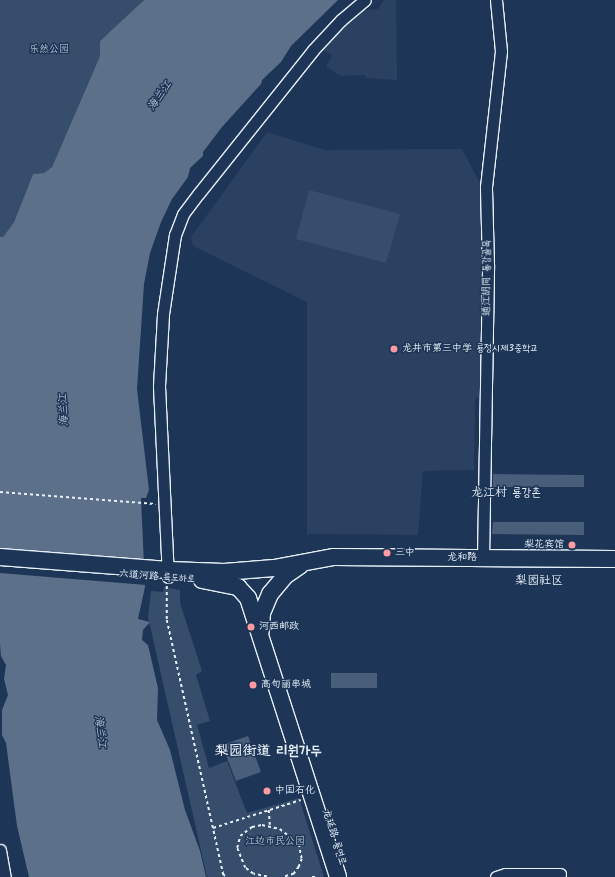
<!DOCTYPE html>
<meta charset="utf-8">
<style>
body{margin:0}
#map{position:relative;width:615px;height:877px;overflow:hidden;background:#1d3557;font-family:Kalam,"LXGW WenKai TC","Poor Story",sans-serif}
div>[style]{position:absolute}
.built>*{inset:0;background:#2a4162}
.green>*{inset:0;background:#374d6c}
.water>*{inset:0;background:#5d7089}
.pier>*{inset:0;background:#1d3557}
.building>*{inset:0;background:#495e7a}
.path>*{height:1.5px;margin-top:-0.75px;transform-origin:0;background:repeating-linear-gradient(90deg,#e8f1f8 0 3px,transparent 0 6px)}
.roads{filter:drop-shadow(1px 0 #e8f1f8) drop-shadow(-1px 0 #e8f1f8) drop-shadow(0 1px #e8f1f8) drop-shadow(0 -1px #e8f1f8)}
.minor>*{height:11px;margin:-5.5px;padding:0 5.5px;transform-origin:5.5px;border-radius:5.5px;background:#1d3557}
.highway>*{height:16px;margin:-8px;padding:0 8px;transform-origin:8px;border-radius:8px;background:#1d3557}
.dots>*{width:11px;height:11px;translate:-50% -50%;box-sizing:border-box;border:2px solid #1d3557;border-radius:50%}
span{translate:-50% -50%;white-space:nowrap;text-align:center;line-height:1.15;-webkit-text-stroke:3px #1d3557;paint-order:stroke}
.park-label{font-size:10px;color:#b3c0ce}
.street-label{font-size:10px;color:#e8f1f8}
.poi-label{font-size:10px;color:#e8f1f8}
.left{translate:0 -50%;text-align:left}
.right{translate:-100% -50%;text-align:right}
.water-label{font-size:11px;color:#b7c4d1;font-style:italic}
.quarter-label{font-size:12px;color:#e8f1f8}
.district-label{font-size:14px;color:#e8f1f8;font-weight:700}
</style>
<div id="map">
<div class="built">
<div style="clip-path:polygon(384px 0,396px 0,397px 80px,366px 78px,365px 75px,341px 76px,326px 67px,332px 55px,323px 50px,341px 29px,362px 10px,378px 9px)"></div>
<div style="clip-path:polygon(267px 132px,325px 150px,462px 149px,483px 189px,480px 397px,475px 398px,474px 470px,423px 471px,418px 535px,307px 534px,307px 302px,193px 246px,191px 237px)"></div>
</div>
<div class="green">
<div style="clip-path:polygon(0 0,144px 0,100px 41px,100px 56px,52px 167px,44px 173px,33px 174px,14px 222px,3px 237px,0 237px)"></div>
<div style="clip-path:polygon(309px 190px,400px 214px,386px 263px,296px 239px)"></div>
<div style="clip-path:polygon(164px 587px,180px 590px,180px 603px,202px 671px,196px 675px,210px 721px,197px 725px,209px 768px,227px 761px,247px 813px,299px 798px,324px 877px,207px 877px,148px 617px,151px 591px,163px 592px)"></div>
</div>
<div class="water">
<div style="clip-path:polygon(144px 0,338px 0,291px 46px,281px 62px,262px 80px,261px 84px,222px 127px,203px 152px,203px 156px,190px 168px,188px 177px,172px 199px,161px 222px,150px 253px,144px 284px,137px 389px,149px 490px,146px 498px,141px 498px,145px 587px,138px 619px,150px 622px,143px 630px,142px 640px,148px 645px,158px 688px,157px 720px,170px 750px,185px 810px,200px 851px,206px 877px,29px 877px,17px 826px,6px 743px,2px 735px,2px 710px,8px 695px,4px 679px,6px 665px,1px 656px,0 644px,0 237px,3px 237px,14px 222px,33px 174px,44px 173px,52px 167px,100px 56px,100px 41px)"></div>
</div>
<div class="pier">
<div style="clip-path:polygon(0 548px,146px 559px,146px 585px,0 573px)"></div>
</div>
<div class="building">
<div style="clip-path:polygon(493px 474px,584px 475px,584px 487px,493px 487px)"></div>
<div style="clip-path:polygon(493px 522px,584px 522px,584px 535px,492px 534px)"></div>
<div style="clip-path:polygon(331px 673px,377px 673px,377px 688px,331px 688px)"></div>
<div style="clip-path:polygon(248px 736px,261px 772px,236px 781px,222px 745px)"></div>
</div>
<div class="path">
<div style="left:0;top:492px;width:156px;rotate:4.4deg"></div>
<div style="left:167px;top:586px;width:34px;rotate:90deg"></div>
<div style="left:167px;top:620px;width:263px;rotate:77.5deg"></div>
<div style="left:269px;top:810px;width:15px;rotate:86deg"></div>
<div style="left:213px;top:828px;width:92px;rotate:-17.7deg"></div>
<div style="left:223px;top:874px;width:5px;rotate:37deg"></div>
<div style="left:267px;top:877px;width:14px;rotate:-168deg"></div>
<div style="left:253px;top:874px;width:10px;rotate:-143deg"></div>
<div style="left:245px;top:868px;width:22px;rotate:-112deg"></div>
<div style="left:237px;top:848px;width:12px;rotate:-76deg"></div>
<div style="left:240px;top:836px;width:15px;rotate:-37deg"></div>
<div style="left:252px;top:827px;width:10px;rotate:-11deg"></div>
<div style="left:262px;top:825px;width:18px;rotate:13deg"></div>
<div style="left:280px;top:829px;width:24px;rotate:38deg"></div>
<div style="left:299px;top:844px;width:15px;rotate:79deg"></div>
<div style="left:302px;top:859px;width:9px;rotate:111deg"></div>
<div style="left:299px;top:867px;width:9px;rotate:126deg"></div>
<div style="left:294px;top:874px;width:10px;rotate:163deg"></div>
<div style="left:312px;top:877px;width:5px"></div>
</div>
<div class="roads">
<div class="minor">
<div style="left:483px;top:558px;width:293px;rotate:-89deg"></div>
<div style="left:488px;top:265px;width:78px;rotate:-91.5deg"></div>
<div style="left:486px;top:187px;width:137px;rotate:-83.7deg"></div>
<div style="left:501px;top:51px;width:51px;rotate:-95.6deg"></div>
<div style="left:168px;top:577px;width:191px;rotate:-92.7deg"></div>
<div style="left:159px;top:386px;width:72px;rotate:-86.8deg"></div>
<div style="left:163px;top:314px;width:80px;rotate:-81.4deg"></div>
<div style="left:175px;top:235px;width:22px;rotate:-69deg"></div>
<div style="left:183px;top:214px;width:26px;rotate:-53deg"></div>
<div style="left:199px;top:193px;width:183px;rotate:-51.4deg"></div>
<div style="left:313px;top:50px;width:41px;rotate:-47deg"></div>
<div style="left:341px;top:20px;width:31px;rotate:-40deg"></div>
<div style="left:0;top:850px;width:27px;rotate:80deg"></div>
<div style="left:496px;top:877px;width:9px;rotate:-18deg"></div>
<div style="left:505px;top:874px;width:55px"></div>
</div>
<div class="highway">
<div style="left:0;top:557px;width:169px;rotate:4.4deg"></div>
<div style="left:169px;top:570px;width:55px;rotate:2.1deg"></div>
<div style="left:224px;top:572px;width:50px;rotate:-4.6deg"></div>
<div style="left:274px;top:568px;width:61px;rotate:-10.4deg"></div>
<div style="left:334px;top:557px;width:281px;rotate:0.4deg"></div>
<div style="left:202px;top:580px;width:37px;rotate:11deg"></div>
<div style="left:238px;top:587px;width:15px;rotate:48deg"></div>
<div style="left:248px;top:598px;width:293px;rotate:72.1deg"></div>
<div style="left:261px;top:630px;width:17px;rotate:-87deg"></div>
<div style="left:262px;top:613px;width:21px;rotate:-67deg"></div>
<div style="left:270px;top:594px;width:23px;rotate:-50deg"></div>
<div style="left:285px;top:576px;width:19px;rotate:-35deg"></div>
</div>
</div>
<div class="dots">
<div style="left:394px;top:349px;background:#ff9aa2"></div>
<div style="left:572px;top:545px;background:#ff9aa2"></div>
<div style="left:387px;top:553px;background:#ff9aa2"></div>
<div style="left:251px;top:627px;background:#ff9aa2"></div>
<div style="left:253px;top:685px;background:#ff9aa2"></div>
<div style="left:267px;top:791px;background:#ff9aa2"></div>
</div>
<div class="park-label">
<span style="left:49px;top:50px">乐然公园</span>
<span style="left:275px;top:842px">江边市民公园</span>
</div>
<div class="street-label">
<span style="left:487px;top:278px;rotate:-90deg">通江胡同 통강골목</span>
<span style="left:462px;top:558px">龙和路</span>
<span style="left:157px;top:577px;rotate:4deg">六道河路 륙도하로</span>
<span style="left:334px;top:837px;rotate:72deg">龙延路 룡연로</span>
</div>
<div class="poi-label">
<span class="left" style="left:402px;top:349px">龙井市第三中学 룡정시제3중학교</span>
<span class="right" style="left:564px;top:545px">梨花宾馆</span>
<span class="left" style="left:395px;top:553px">三中</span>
<span class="left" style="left:259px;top:627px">河西邮政</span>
<span class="left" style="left:261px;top:685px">高句丽串城</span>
<span class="left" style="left:275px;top:791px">中国石化</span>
</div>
<div class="water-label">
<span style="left:160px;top:96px;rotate:-55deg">海兰江</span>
<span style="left:64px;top:410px;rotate:-93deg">海兰江</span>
<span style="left:100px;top:732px;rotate:83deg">海兰江</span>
</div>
<div class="quarter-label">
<span style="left:506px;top:493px">龙江村 룡강촌</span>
<span style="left:539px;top:581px">梨园社区</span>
</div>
<div class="district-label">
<span style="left:268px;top:751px">梨园街道 리원가두</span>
</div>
</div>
